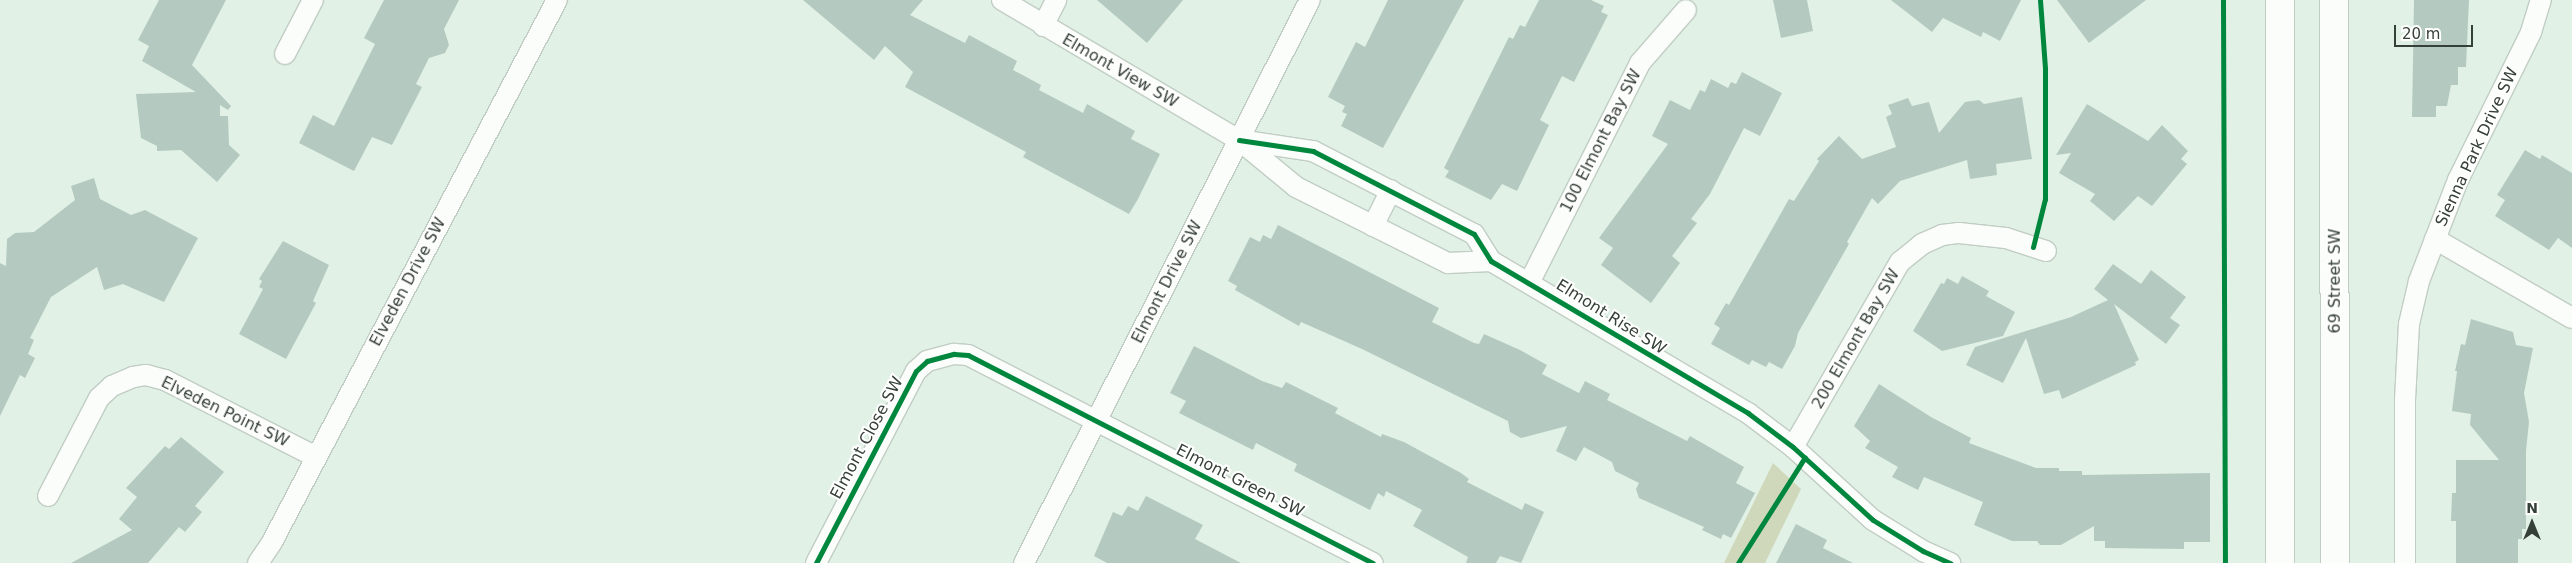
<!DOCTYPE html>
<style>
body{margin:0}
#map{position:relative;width:2572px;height:563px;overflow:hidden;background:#e2f1e6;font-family:"DejaVu Sans",sans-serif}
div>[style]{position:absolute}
.green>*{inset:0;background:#cfd8bb}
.building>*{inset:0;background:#b4cac1}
.roads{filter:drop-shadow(1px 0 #c1cdc4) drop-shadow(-1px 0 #c1cdc4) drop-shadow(0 1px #c1cdc4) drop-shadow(0 -1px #c1cdc4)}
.street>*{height:20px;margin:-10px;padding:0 10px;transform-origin:10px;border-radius:10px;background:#fbfdfb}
.secondary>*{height:28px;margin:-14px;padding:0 14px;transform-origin:14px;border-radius:14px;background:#fbfdfb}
.cycleway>*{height:5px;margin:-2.5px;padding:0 2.5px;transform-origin:2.5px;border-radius:2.5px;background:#00873e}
span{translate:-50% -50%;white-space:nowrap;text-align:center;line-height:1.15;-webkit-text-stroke:4px #fff;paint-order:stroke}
.street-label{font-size:16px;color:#354038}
.north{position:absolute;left:2507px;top:498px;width:50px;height:50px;-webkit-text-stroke:4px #fff;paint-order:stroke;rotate:0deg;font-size:14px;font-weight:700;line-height:20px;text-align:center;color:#354038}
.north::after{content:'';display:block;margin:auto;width:18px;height:22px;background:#354038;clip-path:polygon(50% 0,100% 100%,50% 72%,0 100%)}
.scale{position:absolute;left:2394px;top:25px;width:79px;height:22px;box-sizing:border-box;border:2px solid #354038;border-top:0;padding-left:6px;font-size:15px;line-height:18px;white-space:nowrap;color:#354038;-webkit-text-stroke:4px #fff;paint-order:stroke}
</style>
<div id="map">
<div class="green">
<div style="clip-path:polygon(1773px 463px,1801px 489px,1765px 563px,1724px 563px)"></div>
</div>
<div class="building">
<div style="clip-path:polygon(159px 0,226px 0,192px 65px,231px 106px,228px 110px,220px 105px,220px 116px,228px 116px,229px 145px,240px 155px,217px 182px,181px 150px,157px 151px,157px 146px,141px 138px,136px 94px,196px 92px,142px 61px,149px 46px,138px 40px)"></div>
<div style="clip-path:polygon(384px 0,459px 0,444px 29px,449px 45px,445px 53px,429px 58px,416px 84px,422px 87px,392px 145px,372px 137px,354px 171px,299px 143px,313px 115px,334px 126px,375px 44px,364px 38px)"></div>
<div style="clip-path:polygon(803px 0,923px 0,910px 15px,965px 43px,969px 35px,1017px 61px,1013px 70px,1041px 85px,1039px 90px,1083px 113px,1087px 104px,1135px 131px,1131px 139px,1160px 154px,1138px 199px,1129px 214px,1023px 157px,1026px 152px,905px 87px,913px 72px,885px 46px,874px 60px)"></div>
<div style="clip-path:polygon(1097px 0,1183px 0,1147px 43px)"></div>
<div style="clip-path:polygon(1388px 0,1464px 0,1383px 148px,1341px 126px,1347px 114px,1342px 112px,1345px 106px,1328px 97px,1356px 42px,1365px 47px)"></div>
<div style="clip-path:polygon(1539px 0,1591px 0,1604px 6px,1601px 12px,1608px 15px,1574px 82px,1562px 76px,1540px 120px,1549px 125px,1517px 191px,1502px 184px,1491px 200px,1445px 177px,1449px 171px,1444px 168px,1509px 37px,1513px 39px,1520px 25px,1525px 27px)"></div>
<div style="clip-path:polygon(1773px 0,1807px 0,1813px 31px,1781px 38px)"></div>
<div style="clip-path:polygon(1891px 0,2021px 0,2000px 41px,1983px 32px,1981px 37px,1943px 18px,1932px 32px)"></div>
<div style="clip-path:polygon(2057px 0,2146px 0,2089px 43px)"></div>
<div style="clip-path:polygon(2414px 0,2469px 0,2466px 67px,2458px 67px,2458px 85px,2451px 85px,2447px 106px,2436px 106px,2436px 117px,2412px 117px)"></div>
<div style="clip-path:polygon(1742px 72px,1782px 93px,1760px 136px,1744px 128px,1710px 194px,1691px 219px,1697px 223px,1672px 256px,1680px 263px,1651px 303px,1601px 265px,1613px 248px,1599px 238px,1668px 144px,1652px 136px,1670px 100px,1690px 110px,1700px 90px,1705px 92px,1711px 79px,1728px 88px,1731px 82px,1736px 84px)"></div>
<div style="clip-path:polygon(2022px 97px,2032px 159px,1996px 164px,1997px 175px,1970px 179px,1967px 160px,1900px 181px,1878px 204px,1872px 198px,1847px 242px,1849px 244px,1798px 333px,1795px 346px,1782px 369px,1769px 362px,1766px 367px,1752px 360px,1749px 365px,1711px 344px,1720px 328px,1714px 324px,1726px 303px,1729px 305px,1789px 199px,1794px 201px,1819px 161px,1817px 159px,1839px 136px,1862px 159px,1896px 147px,1886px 117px,1892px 114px,1888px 105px,1908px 98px,1912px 106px,1929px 102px,1939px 133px,1965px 102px,1979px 100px,1984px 104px)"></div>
<div style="clip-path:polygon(2087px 104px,2148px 141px,2162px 125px,2188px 151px,2181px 159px,2187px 164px,2152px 206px,2138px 196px,2114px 221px,2090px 201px,2095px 194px,2059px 173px,2071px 153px,2056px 155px)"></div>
<div style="clip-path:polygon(2525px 150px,2540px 159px,2542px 155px,2572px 173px,2572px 248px,2558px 238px,2549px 250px,2495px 216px,2505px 200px,2497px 195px)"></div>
<div style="clip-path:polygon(94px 178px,100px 199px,131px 215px,145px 210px,198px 238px,164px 302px,123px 284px,104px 290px,97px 267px,51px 297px,30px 338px,34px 340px,28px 354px,35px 358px,25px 378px,20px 375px,0 416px,0 263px,6px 266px,7px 239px,15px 233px,34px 232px,75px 200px,71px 186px)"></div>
<div style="clip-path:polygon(1278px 225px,1439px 308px,1432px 322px,1474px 343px,1479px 344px,1484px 334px,1520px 350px,1547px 365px,1542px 374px,1579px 393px,1585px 381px,1610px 394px,1607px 400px,1687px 441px,1690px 436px,1744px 467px,1736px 483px,1755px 493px,1731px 538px,1723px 534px,1721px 539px,1702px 530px,1704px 527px,1639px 498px,1636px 489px,1639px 483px,1615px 471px,1612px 462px,1584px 447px,1576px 461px,1556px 451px,1567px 426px,1521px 438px,1510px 432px,1508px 421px,1362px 349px,1301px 322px,1299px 326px,1235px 290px,1237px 286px,1228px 281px,1250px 237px,1260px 242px,1263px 235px,1271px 239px)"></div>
<div style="clip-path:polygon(283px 241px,329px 265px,313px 301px,316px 303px,286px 359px,239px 334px,263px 289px,259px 287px,262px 281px,259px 279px)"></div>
<div style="clip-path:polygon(2113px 264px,2141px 284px,2151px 270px,2186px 297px,2170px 318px,2180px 325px,2166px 344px,2114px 304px,2139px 360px,2135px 362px,2136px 365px,2062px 399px,2059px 390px,2044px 394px,2026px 338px,2003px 383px,1966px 365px,1975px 347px,2071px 317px,2108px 300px,2094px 289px)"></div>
<div style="clip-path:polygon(1962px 276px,1989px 291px,1986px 296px,2015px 312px,2003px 336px,1942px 351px,1913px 331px,1941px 283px,1944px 284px,1947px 278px,1958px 284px)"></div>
<div style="clip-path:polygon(2471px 319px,2513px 332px,2516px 345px,2533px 348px,2524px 393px,2529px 422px,2526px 451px,2526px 529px,2522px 529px,2522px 539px,2518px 539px,2518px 563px,2456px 563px,2456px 521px,2451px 521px,2452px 493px,2456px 493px,2456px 460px,2499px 460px,2470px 425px,2471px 414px,2452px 411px,2457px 371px,2455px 371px,2461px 344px,2465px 345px)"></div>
<div style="clip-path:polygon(1194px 346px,1262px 381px,1282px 388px,1286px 382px,1338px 408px,1335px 413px,1381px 437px,1382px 434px,1404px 442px,1461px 473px,1469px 479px,1467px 482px,1522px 510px,1525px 503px,1544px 512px,1521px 563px,1500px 556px,1496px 563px,1466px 563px,1468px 557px,1413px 526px,1422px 510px,1386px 491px,1384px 497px,1378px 493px,1370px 510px,1294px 471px,1297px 464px,1256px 443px,1253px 450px,1179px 413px,1186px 401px,1170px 393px)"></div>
<div style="clip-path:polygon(1879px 384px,1931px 417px,1971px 438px,1969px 443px,2036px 468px,2059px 468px,2059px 471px,2082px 471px,2082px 475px,2210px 473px,2210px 542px,2184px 542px,2184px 549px,2105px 548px,2105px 541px,2094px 541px,2094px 526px,2061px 545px,2040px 545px,2037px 541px,2012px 541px,1974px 525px,1983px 502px,1924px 477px,1918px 490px,1892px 477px,1898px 467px,1865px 448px,1870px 441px,1854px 426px)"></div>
<div style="clip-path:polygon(181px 437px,224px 472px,195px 506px,202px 512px,185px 532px,179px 527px,148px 563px,71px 563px,132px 530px,119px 519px,137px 497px,126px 488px,165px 446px,169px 449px)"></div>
<div style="clip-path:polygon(1146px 496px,1203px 525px,1195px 539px,1241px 563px,1107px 563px,1094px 556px,1113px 512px,1122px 516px,1128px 506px,1138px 511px)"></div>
<div style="clip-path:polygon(1796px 524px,1827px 540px,1823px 548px,1853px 563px,1776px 563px)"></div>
</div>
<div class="roads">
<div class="street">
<div style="left:1002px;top:0;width:275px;rotate:30.6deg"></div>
<div style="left:1239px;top:140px;width:74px;rotate:39.5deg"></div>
<div style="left:1296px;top:187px;width:170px;rotate:26.6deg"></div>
<div style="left:1448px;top:263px;width:43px;rotate:-2.7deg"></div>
<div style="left:1043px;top:26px;width:29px;rotate:-63deg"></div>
<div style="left:285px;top:54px;width:61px;rotate:-62.6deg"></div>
<div style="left:1239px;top:140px;width:75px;rotate:8.5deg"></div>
<div style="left:1313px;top:151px;width:181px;rotate:27.3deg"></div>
<div style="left:1474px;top:234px;width:32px;rotate:58deg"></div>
<div style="left:1491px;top:261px;width:299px;rotate:30.6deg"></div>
<div style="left:1748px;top:413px;width:56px;rotate:37.1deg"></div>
<div style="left:1793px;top:447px;width:108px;rotate:42.4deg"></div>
<div style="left:1873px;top:520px;width:59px;rotate:31.8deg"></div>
<div style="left:1923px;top:551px;width:30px;rotate:24deg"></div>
<div style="left:1373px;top:226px;width:40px;rotate:-63.4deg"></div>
<div style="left:2435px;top:239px;width:158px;rotate:30deg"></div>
<div style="left:1530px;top:281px;width:244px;rotate:-63.2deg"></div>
<div style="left:1640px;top:63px;width:70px;rotate:-49deg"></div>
<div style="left:1793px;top:447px;width:214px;rotate:-60deg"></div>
<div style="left:1900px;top:262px;width:28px;rotate:-39deg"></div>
<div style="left:1922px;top:244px;width:22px;rotate:-24deg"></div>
<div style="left:1942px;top:235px;width:17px;rotate:-7deg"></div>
<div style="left:1959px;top:233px;width:47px;rotate:6.1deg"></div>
<div style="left:2006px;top:238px;width:42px;rotate:18deg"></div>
<div style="left:48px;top:496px;width:110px;rotate:-62.5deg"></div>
<div style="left:99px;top:398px;width:18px;rotate:-43deg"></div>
<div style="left:112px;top:386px;width:23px;rotate:-23deg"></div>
<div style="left:133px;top:377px;width:13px;rotate:-9deg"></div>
<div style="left:146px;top:375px;width:20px;rotate:15deg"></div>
<div style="left:165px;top:380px;width:169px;rotate:27deg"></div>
<div style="left:258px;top:563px;width:25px;rotate:-56deg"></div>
<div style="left:272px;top:542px;width:612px;rotate:-62.26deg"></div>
<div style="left:816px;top:563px;width:216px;rotate:-62.5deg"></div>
<div style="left:916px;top:371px;width:15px;rotate:-42deg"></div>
<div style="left:927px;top:361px;width:28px;rotate:-15deg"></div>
<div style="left:954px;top:354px;width:14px;rotate:4deg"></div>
<div style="left:968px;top:355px;width:455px;rotate:27.2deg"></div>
<div style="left:1024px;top:563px;width:631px;rotate:-63.07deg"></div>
<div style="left:2405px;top:563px;width:163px;rotate:-90deg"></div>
<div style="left:2405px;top:400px;width:76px;rotate:-87deg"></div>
<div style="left:2409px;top:324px;width:44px;rotate:-76.9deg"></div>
<div style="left:2419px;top:281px;width:108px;rotate:-68.9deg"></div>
<div style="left:2458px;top:180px;width:165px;rotate:-63.7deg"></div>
<div style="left:2531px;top:32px;width:34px;rotate:-73deg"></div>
</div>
<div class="secondary">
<div style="left:2280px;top:0;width:563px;rotate:90deg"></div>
<div style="left:2334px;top:0;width:563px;rotate:89.9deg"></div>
</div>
</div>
<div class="cycleway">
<div style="left:2223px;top:0;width:563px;rotate:89.8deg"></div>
<div style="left:1239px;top:140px;width:75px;rotate:8.5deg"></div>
<div style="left:1313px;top:151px;width:181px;rotate:27.3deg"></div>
<div style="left:1474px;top:234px;width:32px;rotate:58deg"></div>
<div style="left:1491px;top:261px;width:299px;rotate:30.6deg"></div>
<div style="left:1748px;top:413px;width:56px;rotate:37.1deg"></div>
<div style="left:1793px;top:447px;width:108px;rotate:42.4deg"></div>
<div style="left:1873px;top:520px;width:59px;rotate:31.8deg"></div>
<div style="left:1923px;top:551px;width:30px;rotate:24deg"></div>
<div style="left:2033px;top:247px;width:49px;rotate:-76deg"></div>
<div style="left:2045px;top:199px;width:131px;rotate:-90deg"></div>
<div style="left:2045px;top:68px;width:68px;rotate:-94.2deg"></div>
<div style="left:816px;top:563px;width:216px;rotate:-62.5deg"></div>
<div style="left:916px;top:371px;width:15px;rotate:-42deg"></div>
<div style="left:927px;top:361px;width:28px;rotate:-15deg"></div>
<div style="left:954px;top:354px;width:14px;rotate:4deg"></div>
<div style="left:968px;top:355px;width:455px;rotate:27.2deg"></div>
<div style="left:1738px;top:563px;width:125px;rotate:-57.7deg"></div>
</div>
<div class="street-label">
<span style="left:1120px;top:71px;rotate:30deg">Elmont View SW</span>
<span style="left:1601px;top:141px;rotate:-63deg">100 Elmont Bay SW</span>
<span style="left:2477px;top:147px;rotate:-65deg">Sienna Park Drive SW</span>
<span style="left:2335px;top:281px;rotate:-90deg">69 Street SW</span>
<span style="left:408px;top:282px;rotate:-62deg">Elveden Drive SW</span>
<span style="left:1167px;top:282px;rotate:-63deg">Elmont Drive SW</span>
<span style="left:1611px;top:317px;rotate:32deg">Elmont Rise SW</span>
<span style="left:1856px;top:339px;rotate:-60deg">200 Elmont Bay SW</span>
<span style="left:225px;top:412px;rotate:26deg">Elveden Point SW</span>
<span style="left:867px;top:438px;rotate:-62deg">Elmont Close SW</span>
<span style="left:1240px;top:481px;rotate:27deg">Elmont Green SW</span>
</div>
<div class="north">N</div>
<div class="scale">20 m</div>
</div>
